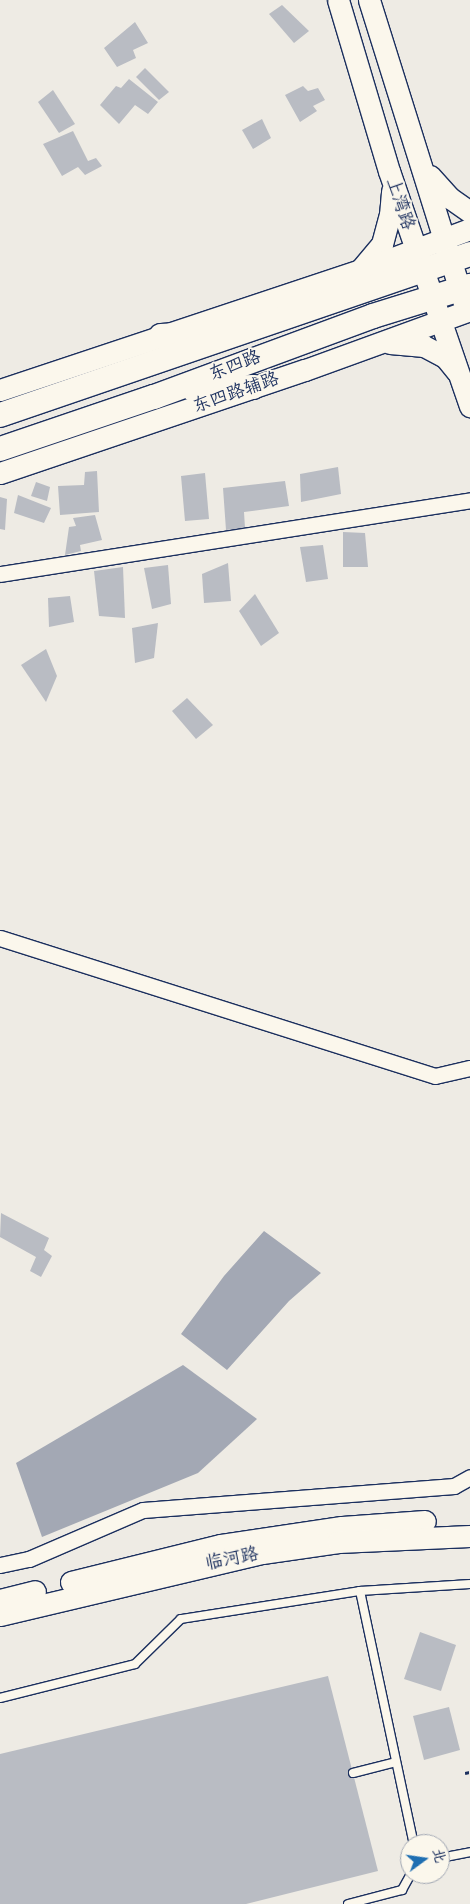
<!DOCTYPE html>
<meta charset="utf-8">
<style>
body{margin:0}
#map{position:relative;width:470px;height:1904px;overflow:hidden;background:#eeebe4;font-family:Pangolin,"LXGW WenKai TC",sans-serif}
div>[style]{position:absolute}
.water>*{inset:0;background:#a3a8b4}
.building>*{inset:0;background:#b9bcc3}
.path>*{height:2.5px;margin-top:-1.25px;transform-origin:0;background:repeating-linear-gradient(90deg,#1b2f5e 0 4px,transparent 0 8px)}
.roads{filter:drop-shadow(1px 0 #1b2f5e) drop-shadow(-1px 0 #1b2f5e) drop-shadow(0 1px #1b2f5e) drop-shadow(0 -1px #1b2f5e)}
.lane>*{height:8px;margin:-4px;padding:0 4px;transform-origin:4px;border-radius:4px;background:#fbf7ec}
.street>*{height:15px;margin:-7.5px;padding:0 7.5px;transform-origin:7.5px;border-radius:7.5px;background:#fbf7ec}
.secondary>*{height:21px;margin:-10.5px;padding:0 10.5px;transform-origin:10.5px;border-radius:10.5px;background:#fbf7ec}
.primary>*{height:24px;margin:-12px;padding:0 12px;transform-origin:12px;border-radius:12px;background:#fbf7ec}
span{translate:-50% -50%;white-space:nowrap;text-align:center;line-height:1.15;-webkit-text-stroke:4px #fbf7ec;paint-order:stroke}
.street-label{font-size:18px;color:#1b2f5e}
.north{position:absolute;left:400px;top:1834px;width:50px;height:50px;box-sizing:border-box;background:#fbf7ec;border:1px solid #a1a7b3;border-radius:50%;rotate:76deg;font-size:14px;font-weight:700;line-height:20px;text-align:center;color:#1b2f5e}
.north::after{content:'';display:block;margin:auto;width:18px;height:22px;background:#1f6fb2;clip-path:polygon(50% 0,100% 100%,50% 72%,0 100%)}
</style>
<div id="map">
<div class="water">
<div style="clip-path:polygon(264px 1231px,321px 1273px,289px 1301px,227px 1370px,181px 1334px,224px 1276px)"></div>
<div style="clip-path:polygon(183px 1365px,257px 1419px,198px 1473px,42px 1537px,16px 1463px)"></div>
</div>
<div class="building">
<div style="clip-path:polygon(282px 5px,309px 31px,294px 43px,269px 14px)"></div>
<div style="clip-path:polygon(135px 22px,148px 43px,133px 50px,136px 58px,117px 67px,104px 48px)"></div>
<div style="clip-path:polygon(145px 68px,169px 92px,159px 100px,136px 77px)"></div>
<div style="clip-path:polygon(129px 79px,158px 102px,148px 114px,135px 105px,119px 124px,100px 105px,116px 86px,121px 88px)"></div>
<div style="clip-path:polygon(303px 86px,308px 91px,318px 88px,325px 100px,313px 106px,317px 111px,300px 122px,285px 95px)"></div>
<div style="clip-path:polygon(53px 90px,75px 124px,59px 133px,38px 102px)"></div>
<div style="clip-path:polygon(262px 119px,271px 138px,253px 149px,242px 130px)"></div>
<div style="clip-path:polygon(73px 131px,88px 161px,96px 158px,102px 166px,85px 175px,78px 167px,62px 176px,43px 144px)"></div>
<div style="clip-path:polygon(338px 467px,341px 494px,301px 502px,300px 474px)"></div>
<div style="clip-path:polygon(97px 471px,99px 512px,60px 515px,58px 486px,84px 485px,85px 472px)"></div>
<div style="clip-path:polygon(205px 473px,209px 519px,185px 521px,181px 476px)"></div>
<div style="clip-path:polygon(285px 481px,289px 506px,244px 512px,245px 528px,226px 530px,223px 488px)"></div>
<div style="clip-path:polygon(36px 482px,50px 487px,47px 501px,31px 496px)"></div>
<div style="clip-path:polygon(18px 495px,51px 508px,44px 523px,14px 513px)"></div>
<div style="clip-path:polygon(0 497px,7px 499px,5px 530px,0 529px)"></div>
<div style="clip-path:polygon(95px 515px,102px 540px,80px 545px,81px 551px,65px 555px,69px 527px,76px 526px,73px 518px)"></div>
<div style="clip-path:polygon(343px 532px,365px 533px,368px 567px,343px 567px)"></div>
<div style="clip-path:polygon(323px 545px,328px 579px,306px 582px,300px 547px)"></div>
<div style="clip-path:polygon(228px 563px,231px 601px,204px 603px,202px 574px)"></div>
<div style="clip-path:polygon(168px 565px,171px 604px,152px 609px,144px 568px)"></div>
<div style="clip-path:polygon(123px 567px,125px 618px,99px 616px,94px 571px)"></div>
<div style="clip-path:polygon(255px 594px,279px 633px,261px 646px,239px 611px)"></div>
<div style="clip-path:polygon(70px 596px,74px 622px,49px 627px,48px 598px)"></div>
<div style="clip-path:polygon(158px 623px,154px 658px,135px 663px,132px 628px)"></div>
<div style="clip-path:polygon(46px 649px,57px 676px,46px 702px,21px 665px)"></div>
<div style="clip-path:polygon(187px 698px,213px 725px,196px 739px,172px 711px)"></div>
<div style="clip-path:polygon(1px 1213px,49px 1238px,44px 1250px,52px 1256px,41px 1277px,30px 1271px,36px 1257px,0 1237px)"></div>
<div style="clip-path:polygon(420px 1632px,456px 1645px,441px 1691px,404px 1679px)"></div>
<div style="clip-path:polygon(328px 1676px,378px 1871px,246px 1904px,0 1904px,0 1754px)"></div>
<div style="clip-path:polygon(449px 1707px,460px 1750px,424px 1760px,413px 1716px)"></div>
</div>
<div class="path">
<div style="left:465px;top:1773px;width:5px;rotate:-11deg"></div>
</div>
<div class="roads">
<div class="lane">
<div style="left:360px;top:1591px;width:110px;rotate:-3.6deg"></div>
<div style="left:0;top:1698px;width:139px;rotate:-14.1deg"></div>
<div style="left:135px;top:1664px;width:64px;rotate:-44.4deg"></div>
<div style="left:181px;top:1619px;width:181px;rotate:-8.9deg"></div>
<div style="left:360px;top:1591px;width:259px;rotate:78deg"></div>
<div style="left:353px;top:1773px;width:44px;rotate:-14.3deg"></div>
<div style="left:440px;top:1858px;width:31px;rotate:-11deg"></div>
<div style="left:348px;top:1904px;width:56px;rotate:-14.5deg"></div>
<div style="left:402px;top:1890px;width:18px;rotate:-61deg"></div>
</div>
<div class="street">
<div style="left:0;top:574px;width:476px;rotate:-8.9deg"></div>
<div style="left:0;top:938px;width:456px;rotate:17.6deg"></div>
<div style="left:435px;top:1076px;width:36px;rotate:-13deg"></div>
<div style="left:0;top:1565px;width:30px;rotate:-12deg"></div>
<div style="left:29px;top:1559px;width:124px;rotate:-23.3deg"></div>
<div style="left:143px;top:1510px;width:312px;rotate:-4.4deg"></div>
<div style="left:454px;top:1486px;width:18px;rotate:-29deg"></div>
</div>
<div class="secondary">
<div style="left:338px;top:0;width:178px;rotate:73.4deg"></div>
<div style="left:389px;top:171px;width:249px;rotate:71deg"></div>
<div style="left:369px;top:0;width:318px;rotate:72.6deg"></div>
<div style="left:430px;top:176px;width:30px;rotate:48deg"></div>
<div style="left:450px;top:198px;width:24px;rotate:35deg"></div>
<div style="left:361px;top:269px;width:33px;rotate:-50deg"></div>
<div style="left:382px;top:244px;width:30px;rotate:-75deg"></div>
<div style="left:390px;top:215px;width:24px;rotate:-85deg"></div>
<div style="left:390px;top:343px;width:34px;rotate:5deg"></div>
<div style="left:424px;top:346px;width:24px;rotate:28deg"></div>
<div style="left:445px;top:357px;width:19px;rotate:51deg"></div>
<div style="left:0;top:390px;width:380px;rotate:-18.4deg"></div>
<div style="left:361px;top:270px;width:116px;rotate:-20.6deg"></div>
<div style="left:0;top:473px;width:322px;rotate:-18.7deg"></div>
<div style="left:305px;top:370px;width:176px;rotate:-20deg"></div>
<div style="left:71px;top:1582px;width:154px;rotate:-13.9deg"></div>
<div style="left:221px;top:1545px;width:122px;rotate:-8.5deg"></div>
<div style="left:342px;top:1527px;width:83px;rotate:-4.1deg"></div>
<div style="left:0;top:1600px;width:36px;rotate:-14deg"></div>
<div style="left:0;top:1615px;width:269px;rotate:-13.3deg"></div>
<div style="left:262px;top:1553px;width:77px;rotate:-8.2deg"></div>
<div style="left:338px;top:1542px;width:132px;rotate:-2.6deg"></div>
</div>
<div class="primary">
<div style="left:161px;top:336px;width:51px;rotate:-3.4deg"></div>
<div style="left:193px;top:389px;width:60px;rotate:-1.9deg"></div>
<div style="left:0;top:415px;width:497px;rotate:-18.9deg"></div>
<div style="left:0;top:449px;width:163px;rotate:-18.7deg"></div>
<div style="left:154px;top:397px;width:233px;rotate:-20.3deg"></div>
<div style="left:373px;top:316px;width:102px;rotate:-17.2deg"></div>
</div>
</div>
<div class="street-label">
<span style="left:400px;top:204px;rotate:71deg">上湾路</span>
<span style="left:235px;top:366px;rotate:-21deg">东四路</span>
<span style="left:236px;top:393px;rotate:-19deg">东四路辅路</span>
<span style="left:232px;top:1559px;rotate:-11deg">临河路</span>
</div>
<div class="north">北</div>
</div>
